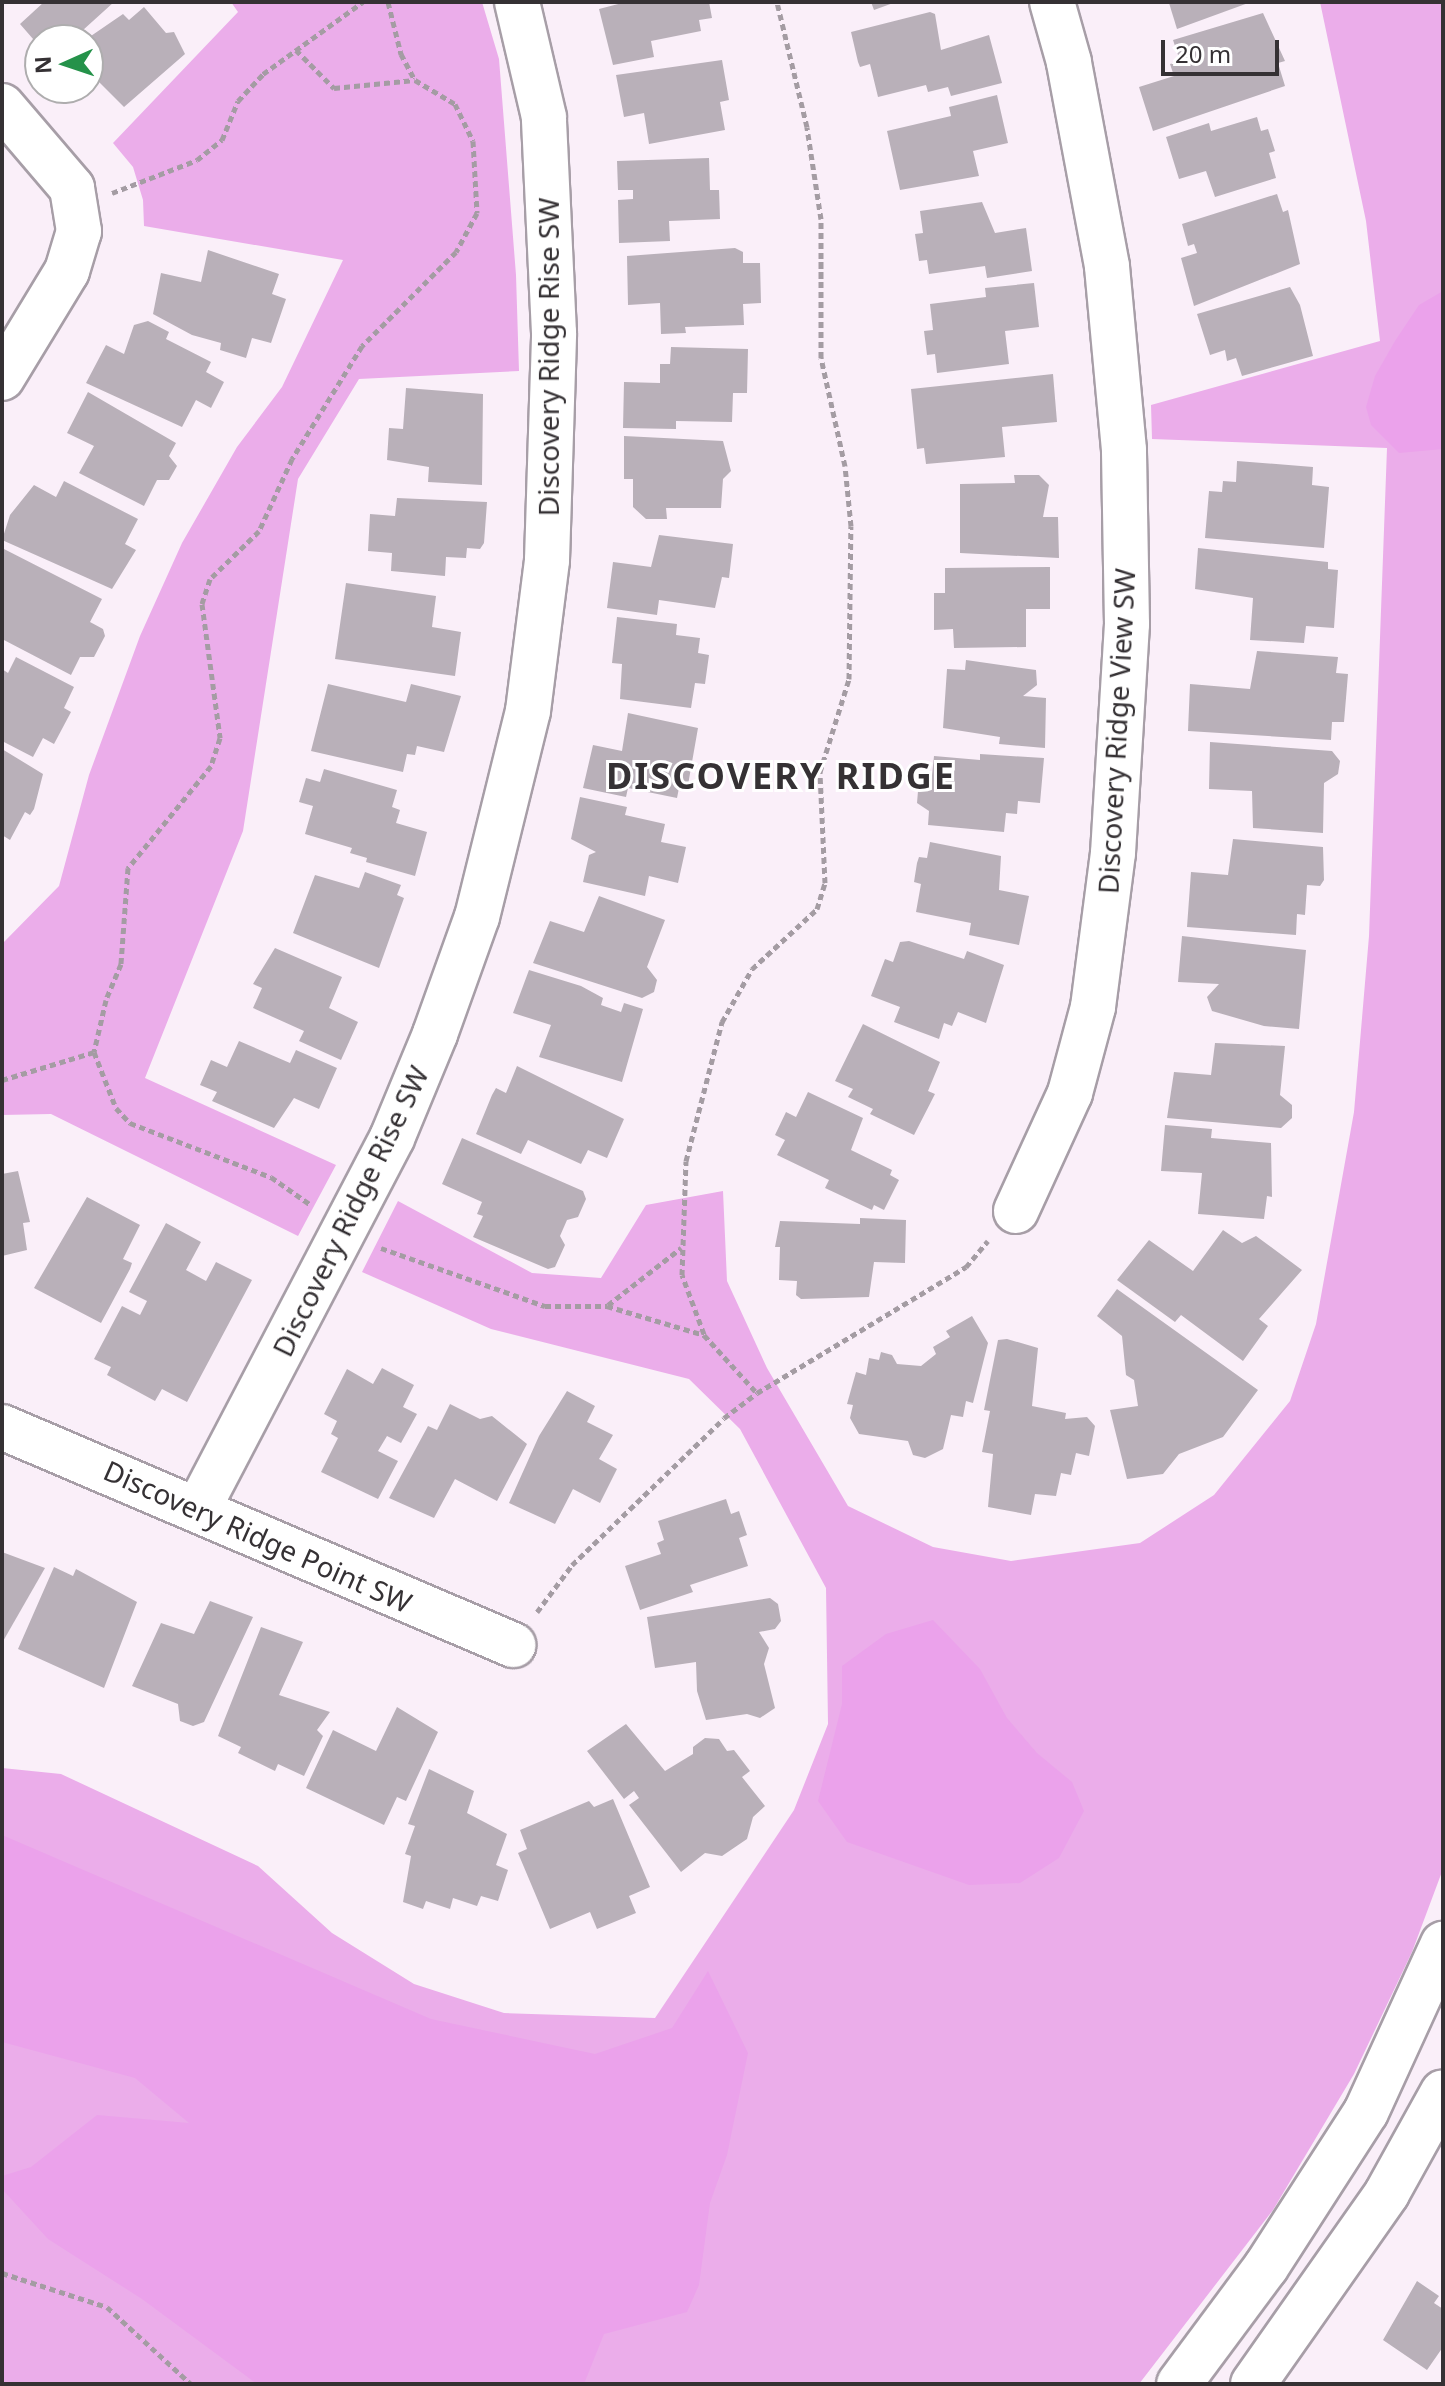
<!DOCTYPE html>
<style>
body{margin:0}
#map{position:relative;width:1445px;height:2386px;overflow:hidden;background:#faeff9;font-family:"Noto Sans",sans-serif}
div>[style]{position:absolute}
.green>*{inset:0;background:#ebadea}
.forest>*{inset:0;background:#eba2eb}
.building>*{inset:0;background:#b9b0b9}
.path>*{height:5px;margin-top:-2.5px;transform-origin:0;background:repeating-linear-gradient(90deg,#a49ca3 0 6px,transparent 0 10px)}
.roads{filter:drop-shadow(2px 0 #a79ea7) drop-shadow(-2px 0 #a79ea7) drop-shadow(0 2px #a79ea7) drop-shadow(0 -2px #a79ea7)}
.street>*{height:44px;margin:-22px;padding:0 22px;transform-origin:22px;border-radius:22px;background:#fff}
span{translate:-50% -50%;white-space:nowrap;text-align:center;line-height:1.15;-webkit-text-stroke:6px #fff;paint-order:stroke}
.street-label{font-size:28px;color:#353134}
.district-label{font-size:36px;color:#353134;font-weight:700;letter-spacing:2px}
.frame{position:absolute;inset:0;border:4px solid #353134;pointer-events:none}
.north{position:absolute;left:24px;top:24px;width:80px;height:80px;box-sizing:border-box;background:#fff;border:2px solid #aeadae;border-radius:50%;rotate:267deg;font-size:22px;font-weight:700;line-height:32px;text-align:center;color:#353134}
.north::after{content:'';display:block;margin:auto;width:28px;height:36px;background:#25924a;clip-path:polygon(50% 0,100% 100%,50% 72%,0 100%)}
.scale{position:absolute;left:1161px;top:40px;width:118px;height:36px;box-sizing:border-box;border:4px solid #353134;border-top:0;padding-left:10px;font-size:24px;line-height:28px;white-space:nowrap;color:#353134;-webkit-text-stroke:6px #fff;paint-order:stroke}
</style>
<div id="map">
<div class="green">
<div style="clip-path:polygon(231px 2px,482px 2px,499px 59px,516px 275px,519px 371px,359px 379px,298px 479px,243px 831px,145px 1078px,336px 1165px,298px 1236px,51px 1114px,2px 1115px,2px 944px,59px 886px,89px 775px,140px 636px,182px 543px,237px 447px,282px 387px,343px 260px,144px 226px,143px 200px,133px 167px,113px 143px,238px 12px)"></div>
<div style="clip-path:polygon(1320px 2px,1443px 2px,1443px 1869px,1412px 1952px,1354px 2074px,1273px 2210px,1139px 2384px,2px 2384px,2px 1768px,61px 1774px,258px 1866px,332px 1933px,414px 1984px,504px 2013px,655px 2018px,794px 1810px,828px 1724px,826px 1588px,740px 1429px,689px 1379px,491px 1329px,362px 1272px,398px 1201px,532px 1273px,601px 1278px,646px 1205px,723px 1191px,727px 1281px,767px 1368px,848px 1506px,933px 1547px,1011px 1561px,1140px 1543px,1214px 1495px,1290px 1401px,1316px 1324px,1354px 1112px,1369px 936px,1387px 448px,1152px 439px,1151px 405px,1380px 341px,1366px 221px)"></div>
</div>
<div class="forest">
<div style="clip-path:polygon(1443px 291px,1443px 449px,1399px 453px,1371px 425px,1366px 407px,1375px 376px,1395px 341px,1419px 305px)"></div>
<div style="clip-path:polygon(933px 1620px,980px 1669px,1007px 1718px,1037px 1753px,1072px 1782px,1084px 1811px,1059px 1858px,1020px 1883px,969px 1885px,847px 1842px,818px 1801px,842px 1704px,842px 1666px,886px 1634px)"></div>
<div style="clip-path:polygon(2px 1835px,431px 2019px,595px 2054px,672px 2028px,708px 1971px,748px 2053px,727px 2155px,710px 2203px,699px 2285px,687px 2312px,604px 2334px,584px 2384px,257px 2384px,142px 2299px,48px 2239px,2px 2189px,2px 2176px,31px 2167px,97px 2115px,189px 2123px,135px 2078px,2px 2042px)"></div>
</div>
<div class="building">
<div style="clip-path:polygon(44px 2px,114px 2px,72px 40px,40px 40px,40px 47px,20px 24px)"></div>
<div style="clip-path:polygon(626px 2px,709px 2px,712px 18px,699px 20px,701px 31px,651px 41px,654px 57px,613px 65px,599px 9px)"></div>
<div style="clip-path:polygon(871px 2px,896px 2px,874px 10px)"></div>
<div style="clip-path:polygon(1251px 2px,1177px 29px,1169px 3px,1171px 2px)"></div>
<div style="clip-path:polygon(144px 7px,166px 33px,174px 32px,185px 54px,124px 107px,95px 78px,88px 84px,88px 38px,123px 14px,129px 20px)"></div>
<div style="clip-path:polygon(930px 12px,935px 14px,941px 50px,989px 35px,1002px 83px,951px 96px,948px 87px,928px 92px,926px 85px,878px 97px,870px 64px,860px 67px,858px 62px,851px 32px)"></div>
<div style="clip-path:polygon(1263px 13px,1285px 61px,1278px 63px,1285px 86px,1153px 131px,1139px 87px,1174px 76px,1170px 64px,1180px 61px,1173px 40px)"></div>
<div style="clip-path:polygon(722px 60px,729px 100px,720px 102px,725px 130px,649px 144px,644px 113px,624px 117px,616px 75px)"></div>
<div style="clip-path:polygon(997px 95px,1008px 143px,973px 151px,979px 176px,900px 190px,887px 131px,951px 116px,949px 107px)"></div>
<div style="clip-path:polygon(1257px 117px,1261px 131px,1268px 129px,1275px 151px,1269px 153px,1276px 178px,1215px 197px,1206px 171px,1179px 179px,1166px 137px,1209px 123px,1211px 131px)"></div>
<div style="clip-path:polygon(709px 158px,710px 190px,719px 190px,720px 219px,669px 221px,670px 241px,619px 243px,618px 200px,633px 199px,633px 190px,618px 190px,617px 161px)"></div>
<div style="clip-path:polygon(1277px 194px,1283px 212px,1288px 210px,1300px 264px,1194px 306px,1181px 258px,1197px 253px,1194px 244px,1188px 246px,1182px 224px)"></div>
<div style="clip-path:polygon(982px 202px,995px 233px,1026px 228px,1032px 271px,987px 278px,985px 266px,929px 274px,927px 260px,919px 261px,915px 234px,923px 233px,920px 211px)"></div>
<div style="clip-path:polygon(735px 248px,743px 252px,743px 263px,760px 263px,761px 303px,743px 304px,744px 325px,685px 327px,686px 333px,661px 334px,660px 303px,628px 305px,627px 256px)"></div>
<div style="clip-path:polygon(208px 250px,279px 274px,272px 294px,286px 299px,271px 343px,252px 338px,246px 358px,220px 350px,221px 343px,192px 335px,153px 314px,161px 273px,201px 282px)"></div>
<div style="clip-path:polygon(1034px 283px,1039px 327px,1005px 331px,1009px 364px,937px 373px,935px 354px,927px 355px,924px 331px,933px 330px,930px 304px,986px 297px,985px 288px)"></div>
<div style="clip-path:polygon(1290px 287px,1300px 305px,1313px 356px,1242px 376px,1236px 358px,1227px 361px,1225px 350px,1210px 355px,1197px 314px)"></div>
<div style="clip-path:polygon(148px 321px,169px 332px,166px 339px,211px 362px,206px 372px,224px 382px,211px 408px,196px 400px,182px 427px,86px 383px,106px 345px,124px 354px,134px 325px)"></div>
<div style="clip-path:polygon(671px 347px,748px 349px,747px 393px,733px 393px,732px 422px,676px 421px,676px 429px,623px 428px,624px 382px,660px 383px,660px 364px,670px 364px)"></div>
<div style="clip-path:polygon(1053px 374px,1057px 422px,1002px 427px,1005px 457px,926px 464px,924px 448px,917px 449px,911px 389px)"></div>
<div style="clip-path:polygon(406px 388px,483px 394px,482px 485px,428px 482px,429px 467px,387px 460px,389px 428px,403px 429px)"></div>
<div style="clip-path:polygon(88px 392px,176px 443px,169px 456px,177px 466px,169px 480px,157px 480px,144px 506px,79px 473px,94px 446px,67px 433px)"></div>
<div style="clip-path:polygon(624px 436px,723px 441px,731px 471px,723px 479px,721px 508px,666px 508px,667px 519px,646px 519px,633px 507px,633px 479px,624px 479px)"></div>
<div style="clip-path:polygon(1237px 461px,1313px 467px,1312px 485px,1329px 487px,1324px 548px,1205px 538px,1209px 491px,1222px 492px,1223px 481px,1236px 482px)"></div>
<div style="clip-path:polygon(1014px 475px,1039px 475px,1049px 485px,1043px 517px,1058px 517px,1059px 558px,960px 553px,960px 484px,1015px 483px)"></div>
<div style="clip-path:polygon(64px 481px,138px 519px,125px 544px,136px 550px,112px 589px,2px 540px,10px 515px,34px 485px,56px 497px)"></div>
<div style="clip-path:polygon(397px 498px,487px 502px,484px 543px,480px 549px,467px 548px,466px 558px,446px 557px,445px 576px,391px 571px,392px 553px,368px 551px,370px 514px,395px 516px)"></div>
<div style="clip-path:polygon(659px 535px,733px 544px,729px 578px,722px 577px,715px 608px,659px 600px,657px 615px,607px 608px,613px 562px,651px 567px)"></div>
<div style="clip-path:polygon(2px 548px,102px 599px,90px 622px,103px 629px,105px 636px,94px 657px,80px 657px,71px 675px,2px 639px)"></div>
<div style="clip-path:polygon(1198px 548px,1328px 562px,1328px 569px,1338px 570px,1334px 628px,1306px 626px,1304px 643px,1250px 640px,1253px 598px,1195px 589px)"></div>
<div style="clip-path:polygon(1050px 567px,1050px 609px,1026px 609px,1026px 647px,954px 648px,953px 629px,934px 630px,934px 593px,945px 593px,945px 568px)"></div>
<div style="clip-path:polygon(346px 583px,436px 596px,432px 627px,461px 632px,455px 676px,335px 659px)"></div>
<div style="clip-path:polygon(617px 617px,677px 624px,676px 635px,700px 638px,698px 653px,709px 655px,705px 684px,695px 683px,691px 708px,620px 699px,622px 664px,612px 663px)"></div>
<div style="clip-path:polygon(1257px 651px,1338px 657px,1336px 673px,1348px 674px,1344px 722px,1332px 722px,1331px 740px,1188px 731px,1190px 684px,1250px 689px)"></div>
<div style="clip-path:polygon(16px 657px,74px 687px,64px 708px,71px 712px,54px 744px,43px 738px,33px 757px,2px 741px,2px 669px,8px 673px)"></div>
<div style="clip-path:polygon(966px 660px,1036px 670px,1037px 685px,1023px 696px,1046px 698px,1045px 748px,999px 744px,1000px 737px,943px 728px,947px 669px,965px 670px)"></div>
<div style="clip-path:polygon(328px 684px,406px 702px,411px 684px,461px 696px,444px 752px,417px 746px,415px 755px,407px 754px,403px 772px,311px 751px)"></div>
<div style="clip-path:polygon(628px 713px,698px 728px,688px 785px,680px 783px,677px 798px,628px 788px,626px 797px,583px 788px,593px 745px,622px 751px)"></div>
<div style="clip-path:polygon(1210px 742px,1332px 751px,1340px 761px,1338px 774px,1324px 783px,1323px 833px,1253px 828px,1252px 791px,1209px 789px)"></div>
<div style="clip-path:polygon(2px 749px,43px 774px,34px 809px,30px 815px,25px 812px,10px 840px,2px 835px)"></div>
<div style="clip-path:polygon(980px 754px,1044px 758px,1040px 803px,1018px 801px,1017px 814px,1006px 813px,1004px 832px,928px 825px,929px 811px,917px 803px,918px 791px,931px 785px,934px 756px,980px 760px)"></div>
<div style="clip-path:polygon(324px 769px,397px 790px,392px 807px,400px 810px,396px 823px,427px 832px,415px 876px,366px 862px,367px 858px,350px 853px,352px 848px,305px 834px,313px 806px,299px 802px,306px 778px,320px 782px)"></div>
<div style="clip-path:polygon(580px 797px,627px 807px,625px 815px,665px 824px,661px 842px,686px 847px,678px 883px,649px 876px,645px 896px,583px 882px,589px 855px,596px 852px,571px 839px)"></div>
<div style="clip-path:polygon(1233px 839px,1323px 847px,1324px 880px,1320px 886px,1307px 885px,1305px 915px,1297px 914px,1296px 935px,1187px 927px,1191px 872px,1228px 875px)"></div>
<div style="clip-path:polygon(930px 842px,1001px 856px,999px 890px,1029px 896px,1019px 945px,969px 935px,971px 923px,916px 912px,921px 884px,914px 882px,917px 863px,919px 857px,927px 858px)"></div>
<div style="clip-path:polygon(365px 872px,401px 885px,397px 895px,404px 898px,379px 968px,293px 933px,315px 875px,359px 888px)"></div>
<div style="clip-path:polygon(599px 896px,665px 920px,647px 967px,657px 980px,654px 992px,642px 998px,533px 963px,550px 921px,584px 932px)"></div>
<div style="clip-path:polygon(1182px 936px,1306px 950px,1299px 1029px,1264px 1026px,1212px 1011px,1207px 997px,1219px 984px,1178px 982px)"></div>
<div style="clip-path:polygon(909px 941px,964px 959px,967px 951px,1004px 965px,986px 1023px,958px 1012px,952px 1026px,944px 1023px,939px 1039px,894px 1022px,900px 1007px,871px 996px,885px 959px,893px 962px,900px 942px)"></div>
<div style="clip-path:polygon(275px 948px,342px 977px,329px 1008px,358px 1022px,341px 1060px,299px 1041px,304px 1031px,253px 1008px,262px 988px,253px 984px)"></div>
<div style="clip-path:polygon(529px 970px,581px 986px,603px 998px,601px 1005px,621px 1012px,624px 1003px,643px 1009px,622px 1082px,539px 1057px,551px 1025px,513px 1013px)"></div>
<div style="clip-path:polygon(863px 1024px,940px 1062px,928px 1091px,935px 1094px,914px 1135px,870px 1114px,873px 1109px,848px 1097px,853px 1089px,835px 1081px)"></div>
<div style="clip-path:polygon(239px 1041px,290px 1063px,296px 1050px,337px 1068px,319px 1109px,294px 1098px,274px 1128px,212px 1101px,217px 1092px,200px 1085px,211px 1060px,227px 1067px)"></div>
<div style="clip-path:polygon(1215px 1043px,1285px 1046px,1280px 1095px,1292px 1105px,1292px 1118px,1281px 1128px,1167px 1118px,1174px 1072px,1211px 1075px)"></div>
<div style="clip-path:polygon(517px 1066px,624px 1119px,607px 1158px,588px 1150px,581px 1164px,528px 1140px,521px 1154px,476px 1134px,492px 1095px,496px 1088px,506px 1093px)"></div>
<div style="clip-path:polygon(808px 1092px,863px 1118px,851px 1150px,892px 1170px,890px 1175px,899px 1180px,884px 1210px,874px 1205px,872px 1210px,825px 1188px,829px 1180px,777px 1155px,785px 1140px,775px 1135px,786px 1112px,796px 1117px)"></div>
<div style="clip-path:polygon(1165px 1125px,1212px 1129px,1211px 1138px,1271px 1143px,1272px 1197px,1267px 1196px,1264px 1219px,1198px 1214px,1202px 1173px,1161px 1171px)"></div>
<div style="clip-path:polygon(462px 1138px,583px 1191px,586px 1199px,578px 1217px,567px 1220px,560px 1236px,565px 1245px,555px 1267px,548px 1269px,473px 1237px,483px 1216px,477px 1214px,482px 1202px,442px 1184px)"></div>
<div style="clip-path:polygon(18px 1171px,30px 1222px,23px 1223px,27px 1250px,2px 1256px,2px 1174px)"></div>
<div style="clip-path:polygon(87px 1197px,140px 1225px,123px 1259px,132px 1263px,130px 1269px,101px 1323px,34px 1288px)"></div>
<div style="clip-path:polygon(860px 1218px,906px 1220px,905px 1263px,874px 1262px,869px 1297px,801px 1299px,796px 1295px,797px 1281px,779px 1280px,780px 1247px,775px 1247px,780px 1221px,860px 1224px)"></div>
<div style="clip-path:polygon(166px 1223px,201px 1242px,186px 1270px,206px 1281px,216px 1262px,252px 1280px,187px 1402px,162px 1389px,155px 1401px,107px 1375px,111px 1367px,94px 1359px,122px 1306px,140px 1315px,147px 1301px,129px 1292px)"></div>
<div style="clip-path:polygon(1223px 1230px,1242px 1243px,1256px 1236px,1302px 1270px,1259px 1319px,1268px 1326px,1243px 1361px,1181px 1315px,1175px 1322px,1117px 1280px,1149px 1240px,1193px 1271px)"></div>
<div style="clip-path:polygon(1117px 1289px,1258px 1390px,1223px 1437px,1179px 1454px,1163px 1474px,1127px 1479px,1110px 1410px,1138px 1406px,1134px 1380px,1126px 1375px,1122px 1336px,1097px 1316px)"></div>
<div style="clip-path:polygon(972px 1316px,988px 1343px,973px 1403px,966px 1401px,963px 1417px,951px 1415px,943px 1449px,925px 1458px,913px 1455px,908px 1441px,859px 1434px,850px 1418px,853px 1405px,847px 1404px,856px 1372px,866px 1375px,869px 1358px,879px 1360px,881px 1352px,892px 1355px,897px 1364px,921px 1366px,936px 1354px,933px 1347px,950px 1337px,946px 1331px)"></div>
<div style="clip-path:polygon(1007px 1339px,1038px 1348px,1032px 1406px,1066px 1413px,1065px 1419px,1087px 1417px,1095px 1426px,1089px 1456px,1076px 1453px,1071px 1475px,1061px 1473px,1056px 1496px,1035px 1494px,1031px 1515px,988px 1507px,993px 1454px,982px 1452px,990px 1411px,984px 1410px,998px 1340px)"></div>
<div style="clip-path:polygon(382px 1368px,414px 1385px,403px 1407px,417px 1414px,401px 1443px,387px 1436px,378px 1451px,398px 1461px,378px 1499px,321px 1472px,338px 1438px,331px 1434px,337px 1421px,324px 1414px,347px 1369px,373px 1384px)"></div>
<div style="clip-path:polygon(567px 1391px,595px 1406px,587px 1422px,613px 1435px,599px 1459px,617px 1469px,600px 1503px,573px 1489px,555px 1524px,509px 1503px,539px 1436px)"></div>
<div style="clip-path:polygon(450px 1404px,480px 1419px,492px 1416px,527px 1444px,497px 1501px,455px 1479px,434px 1518px,389px 1498px,428px 1426px,437px 1430px)"></div>
<div style="clip-path:polygon(726px 1499px,731px 1514px,739px 1511px,747px 1535px,739px 1538px,748px 1566px,690px 1585px,693px 1592px,640px 1610px,625px 1566px,661px 1554px,657px 1543px,664px 1540px,658px 1521px)"></div>
<div style="clip-path:polygon(2px 1552px,45px 1568px,2px 1643px)"></div>
<div style="clip-path:polygon(54px 1567px,73px 1576px,76px 1569px,137px 1602px,104px 1688px,18px 1649px)"></div>
<div style="clip-path:polygon(770px 1598px,778px 1604px,781px 1621px,775px 1629px,759px 1632px,769px 1648px,764px 1664px,775px 1708px,760px 1718px,747px 1714px,706px 1720px,697px 1691px,696px 1662px,655px 1668px,647px 1617px)"></div>
<div style="clip-path:polygon(210px 1601px,253px 1617px,204px 1722px,193px 1726px,180px 1721px,178px 1704px,132px 1686px,161px 1623px,194px 1634px)"></div>
<div style="clip-path:polygon(261px 1627px,303px 1642px,279px 1695px,330px 1712px,317px 1730px,323px 1736px,304px 1776px,278px 1764px,275px 1771px,238px 1753px,241px 1747px,218px 1736px)"></div>
<div style="clip-path:polygon(397px 1707px,438px 1732px,406px 1801px,397px 1797px,384px 1825px,306px 1788px,333px 1730px,376px 1751px)"></div>
<div style="clip-path:polygon(626px 1724px,665px 1771px,693px 1754px,693px 1747px,705px 1738px,719px 1739px,727px 1751px,734px 1750px,750px 1771px,742px 1777px,765px 1806px,753px 1817px,747px 1839px,722px 1856px,705px 1853px,681px 1872px,629px 1805px,639px 1798px,634px 1791px,624px 1799px,587px 1751px)"></div>
<div style="clip-path:polygon(429px 1769px,474px 1791px,467px 1813px,507px 1834px,496px 1865px,508px 1870px,498px 1901px,481px 1896px,477px 1906px,453px 1898px,450px 1909px,426px 1901px,423px 1909px,403px 1902px,411px 1856px,405px 1854px,415px 1826px,408px 1824px)"></div>
<div style="clip-path:polygon(613px 1799px,650px 1887px,629px 1896px,636px 1913px,597px 1929px,590px 1912px,550px 1929px,518px 1853px,527px 1849px,520px 1830px,589px 1801px,594px 1807px)"></div>
<div style="clip-path:polygon(1417px 2281px,1439px 2296px,1434px 2303px,1443px 2309px,1443px 2347px,1427px 2370px,1383px 2340px)"></div>
</div>
<div class="path">
<div style="left:388px;top:2px;width:54px;rotate:76deg"></div>
<div style="left:401px;top:54px;width:30px;rotate:62deg"></div>
<div style="left:296px;top:50px;width:54px;rotate:45deg"></div>
<div style="left:334px;top:88px;width:81px;rotate:-5.6deg"></div>
<div style="left:415px;top:80px;width:47px;rotate:31deg"></div>
<div style="left:455px;top:104px;width:41px;rotate:64.1deg"></div>
<div style="left:473px;top:141px;width:72px;rotate:86.8deg"></div>
<div style="left:477px;top:213px;width:44px;rotate:118.3deg"></div>
<div style="left:456px;top:252px;width:133px;rotate:135deg"></div>
<div style="left:362px;top:346px;width:133px;rotate:121.8deg"></div>
<div style="left:292px;top:459px;width:79px;rotate:114.6deg"></div>
<div style="left:259px;top:531px;width:69px;rotate:135.6deg"></div>
<div style="left:210px;top:579px;width:26px;rotate:108deg"></div>
<div style="left:202px;top:604px;width:135px;rotate:82.3deg"></div>
<div style="left:220px;top:738px;width:29px;rotate:108deg"></div>
<div style="left:211px;top:766px;width:132px;rotate:129.1deg"></div>
<div style="left:128px;top:868px;width:96px;rotate:94.2deg"></div>
<div style="left:121px;top:964px;width:39px;rotate:113deg"></div>
<div style="left:106px;top:1000px;width:53px;rotate:103deg"></div>
<div style="left:94px;top:1052px;width:60px;rotate:68.6deg"></div>
<div style="left:116px;top:1108px;width:21px;rotate:47deg"></div>
<div style="left:130px;top:1123px;width:151px;rotate:21deg"></div>
<div style="left:271px;top:1177px;width:49px;rotate:35deg"></div>
<div style="left:112px;top:193px;width:91px;rotate:-21.2deg"></div>
<div style="left:197px;top:160px;width:32px;rotate:-39deg"></div>
<div style="left:222px;top:140px;width:42px;rotate:-67.7deg"></div>
<div style="left:238px;top:101px;width:37px;rotate:-47deg"></div>
<div style="left:263px;top:74px;width:123px;rotate:-35.8deg"></div>
<div style="left:2px;top:1080px;width:96px;rotate:-16.9deg"></div>
<div style="left:381px;top:1248px;width:174px;rotate:19.5deg"></div>
<div style="left:545px;top:1306px;width:62px"></div>
<div style="left:607px;top:1306px;width:101px;rotate:16.6deg"></div>
<div style="left:704px;top:1335px;width:79px;rotate:47.6deg"></div>
<div style="left:608px;top:1305px;width:93px;rotate:-38deg"></div>
<div style="left:704px;top:1334px;width:63px;rotate:-110.4deg"></div>
<div style="left:682px;top:1275px;width:114px;rotate:-88deg"></div>
<div style="left:686px;top:1161px;width:144px;rotate:-75.5deg"></div>
<div style="left:722px;top:1022px;width:61px;rotate:-60.5deg"></div>
<div style="left:752px;top:969px;width:88px;rotate:-42.7deg"></div>
<div style="left:817px;top:909px;width:27px;rotate:-73deg"></div>
<div style="left:825px;top:883px;width:111px;rotate:-92.6deg"></div>
<div style="left:820px;top:772px;width:97px;rotate:-72.7deg"></div>
<div style="left:849px;top:679px;width:153px;rotate:-89.3deg"></div>
<div style="left:851px;top:526px;width:60px;rotate:-95.7deg"></div>
<div style="left:845px;top:466px;width:111px;rotate:-102.5deg"></div>
<div style="left:821px;top:358px;width:139px;rotate:-90deg"></div>
<div style="left:821px;top:219px;width:93px;rotate:-98.7deg"></div>
<div style="left:807px;top:127px;width:129px;rotate:-103.5deg"></div>
<div style="left:537px;top:1612px;width:59px;rotate:-53.3deg"></div>
<div style="left:572px;top:1565px;width:211px;rotate:-44deg"></div>
<div style="left:724px;top:1418px;width:41px;rotate:-37.1deg"></div>
<div style="left:757px;top:1393px;width:244px;rotate:-31.1deg"></div>
<div style="left:966px;top:1267px;width:34px;rotate:-50deg"></div>
<div style="left:2px;top:2273px;width:110px;rotate:17.9deg"></div>
<div style="left:107px;top:2307px;width:114px;rotate:42.5deg"></div>
</div>
<div class="roads">
<div class="street">
<div style="left:2px;top:106px;width:108px;rotate:49.5deg"></div>
<div style="left:72px;top:188px;width:44px;rotate:80.8deg"></div>
<div style="left:79px;top:231px;width:42px;rotate:106.7deg"></div>
<div style="left:67px;top:271px;width:125px;rotate:121.3deg"></div>
<div style="left:1016px;top:1211px;width:130px;rotate:-65.4deg"></div>
<div style="left:1070px;top:1093px;width:89px;rotate:-75deg"></div>
<div style="left:1093px;top:1007px;width:155px;rotate:-82.6deg"></div>
<div style="left:1113px;top:853px;width:229px;rotate:-86.5deg"></div>
<div style="left:1127px;top:624px;width:174px;rotate:-91deg"></div>
<div style="left:1124px;top:450px;width:185px;rotate:-95.3deg"></div>
<div style="left:1107px;top:266px;width:208px;rotate:-100.6deg"></div>
<div style="left:1069px;top:62px;width:62px;rotate:-105.8deg"></div>
<div style="left:2px;top:1427px;width:556px;rotate:23.1deg"></div>
<div style="left:198px;top:1509px;width:419px;rotate:-62.4deg"></div>
<div style="left:392px;top:1138px;width:113px;rotate:-67.5deg"></div>
<div style="left:435px;top:1034px;width:124px;rotate:-70.3deg"></div>
<div style="left:477px;top:917px;width:212px;rotate:-76.1deg"></div>
<div style="left:528px;top:711px;width:152px;rotate:-82.8deg"></div>
<div style="left:547px;top:560px;width:227px;rotate:-88.2deg"></div>
<div style="left:554px;top:333px;width:216px;rotate:-92.7deg"></div>
<div style="left:544px;top:117px;width:118px;rotate:-103.2deg"></div>
<div style="left:1179px;top:2384px;width:146px;rotate:-53.4deg"></div>
<div style="left:1266px;top:2267px;width:184px;rotate:-57.2deg"></div>
<div style="left:1366px;top:2112px;width:185px;rotate:-65.4deg"></div>
<div style="left:1253px;top:2384px;width:233px;rotate:-54.9deg"></div>
<div style="left:1387px;top:2193px;width:115px;rotate:-61deg"></div>
</div>
</div>
<div class="street-label">
<span style="left:548px;top:357px;rotate:-90deg">Discovery Ridge Rise SW</span>
<span style="left:1116px;top:731px;rotate:-87deg">Discovery Ridge View SW</span>
<span style="left:350px;top:1211px;rotate:-64deg">Discovery Ridge Rise SW</span>
<span style="left:258px;top:1536px;rotate:24deg">Discovery Ridge Point SW</span>
</div>
<div class="district-label">
<span style="left:781px;top:776px">DISCOVERY RIDGE</span>
</div>
<div class="frame"></div>
<div class="north">N</div>
<div class="scale">20 m</div>
</div>
